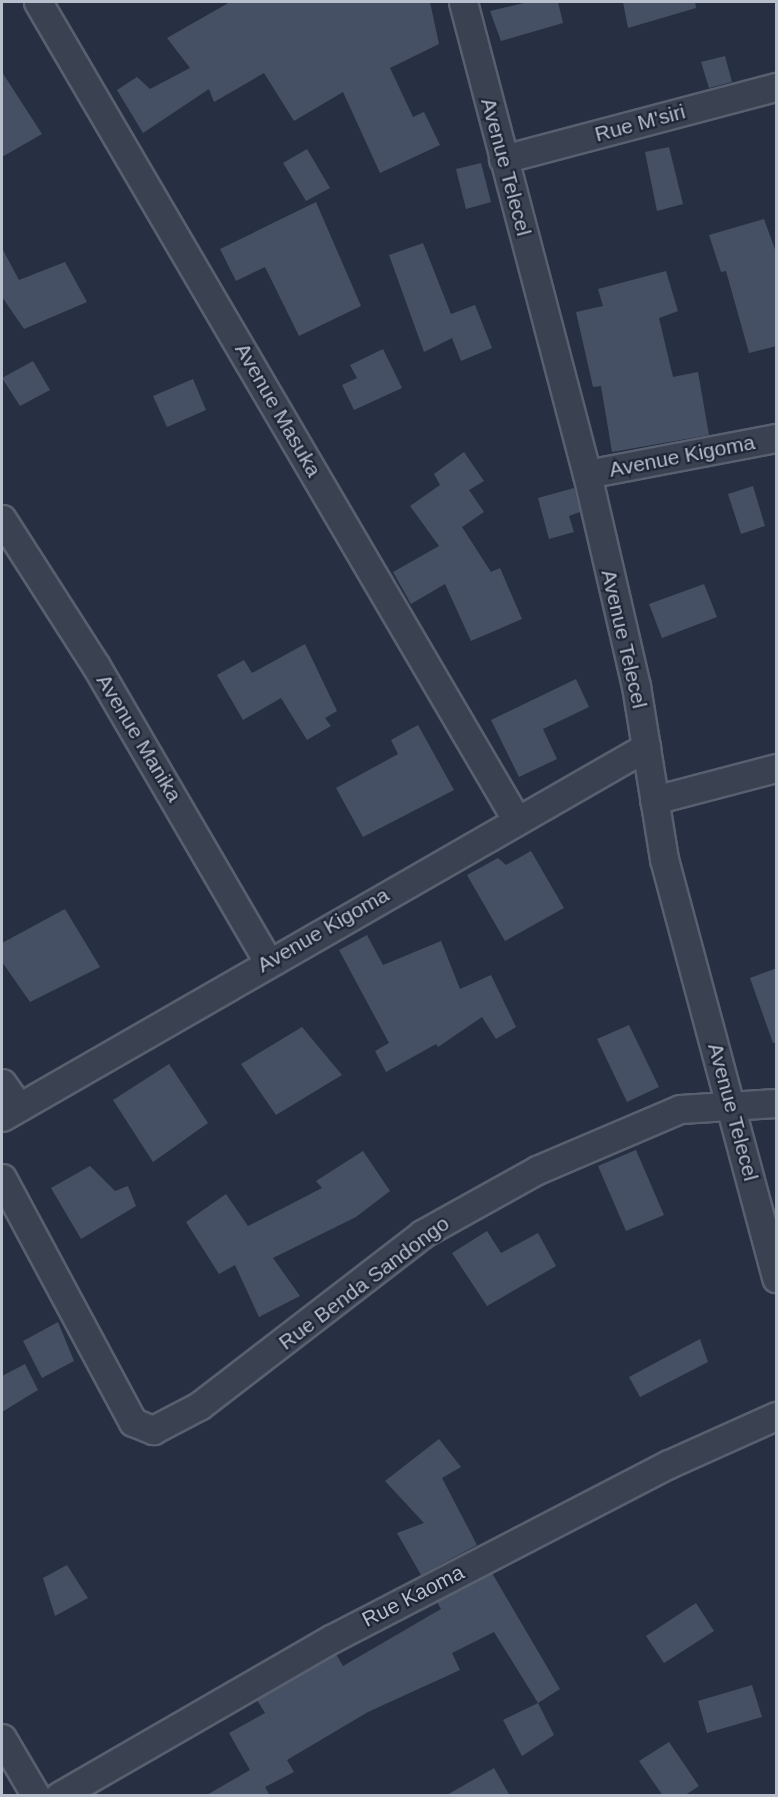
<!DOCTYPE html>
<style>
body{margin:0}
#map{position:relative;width:778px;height:1797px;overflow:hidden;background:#263042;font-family:Arial,sans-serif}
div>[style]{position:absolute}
.building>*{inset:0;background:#455064}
.roads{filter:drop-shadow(2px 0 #58606f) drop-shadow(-2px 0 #58606f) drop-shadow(0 2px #58606f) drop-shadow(0 -2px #58606f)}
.minor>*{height:27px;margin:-13.5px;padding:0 13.5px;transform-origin:13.5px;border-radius:13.5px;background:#3a4252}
span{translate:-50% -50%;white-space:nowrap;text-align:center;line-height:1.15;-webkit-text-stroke:4.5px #1f2737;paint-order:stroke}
.street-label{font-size:21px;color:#b7becc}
.frame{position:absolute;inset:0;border:3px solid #b7becc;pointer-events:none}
</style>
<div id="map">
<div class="building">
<div style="clip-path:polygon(230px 2px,430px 2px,439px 44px,390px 68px,413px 117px,424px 112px,440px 145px,380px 173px,343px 92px,294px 121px,264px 73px,214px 102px,209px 89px,143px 133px,117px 90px,137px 77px,150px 89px,190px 68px,167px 38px)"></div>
<div style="clip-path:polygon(528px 2px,558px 2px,563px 23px,501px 41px,490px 11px)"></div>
<div style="clip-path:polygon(623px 2px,695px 2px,696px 8px,628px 28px)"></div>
<div style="clip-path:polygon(725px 56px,732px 82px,709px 88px,701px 62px)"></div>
<div style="clip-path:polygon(2px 72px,42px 134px,2px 157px)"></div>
<div style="clip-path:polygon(669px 147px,683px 204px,657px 211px,645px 152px)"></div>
<div style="clip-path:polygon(307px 149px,330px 188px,306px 201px,283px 163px)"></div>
<div style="clip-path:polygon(481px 163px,491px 202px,466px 209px,456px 169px)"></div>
<div style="clip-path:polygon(316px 202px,361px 306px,299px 336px,265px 267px,236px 281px,220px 249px)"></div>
<div style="clip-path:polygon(764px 219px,777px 255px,777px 346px,749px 353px,726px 271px,721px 272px,709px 235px)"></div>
<div style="clip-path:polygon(423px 243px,451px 314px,475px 305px,492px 348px,461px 361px,452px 338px,424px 352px,389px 255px)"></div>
<div style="clip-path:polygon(2px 248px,19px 280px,65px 262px,87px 302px,24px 329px,2px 297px)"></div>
<div style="clip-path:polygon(666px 271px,678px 311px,659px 318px,673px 377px,698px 372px,709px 435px,612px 452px,601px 386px,593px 387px,576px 312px,603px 306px,598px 289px)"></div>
<div style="clip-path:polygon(383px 349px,402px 388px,354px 410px,342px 385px,357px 378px,350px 365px)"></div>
<div style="clip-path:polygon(33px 361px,50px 390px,20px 406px,2px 378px)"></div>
<div style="clip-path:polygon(193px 379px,206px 410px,167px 427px,153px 396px)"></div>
<div style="clip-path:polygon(464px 452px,484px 481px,469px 490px,484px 512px,462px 527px,491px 572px,500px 568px,522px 619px,471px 641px,445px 584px,411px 604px,393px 572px,439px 546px,410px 506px,440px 485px,434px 474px)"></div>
<div style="clip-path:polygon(753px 486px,765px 526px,741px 534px,728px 494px)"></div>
<div style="clip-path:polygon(574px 488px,580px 512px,569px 516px,574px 532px,549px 539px,538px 498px)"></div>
<div style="clip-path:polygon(704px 584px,717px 617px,662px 638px,649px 604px)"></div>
<div style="clip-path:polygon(305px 644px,337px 711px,325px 718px,331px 726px,307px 740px,281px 698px,243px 720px,217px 675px,244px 660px,252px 673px)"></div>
<div style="clip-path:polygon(576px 679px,589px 707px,543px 729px,557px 759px,519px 777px,491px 720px)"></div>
<div style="clip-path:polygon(418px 725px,454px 790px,363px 837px,336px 788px,398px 754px,391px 740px)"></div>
<div style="clip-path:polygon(531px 851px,564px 908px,505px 941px,467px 875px,498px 858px,506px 865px)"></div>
<div style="clip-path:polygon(65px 909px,100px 967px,30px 1002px,2px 962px,2px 943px)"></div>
<div style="clip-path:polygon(367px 935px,383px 965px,441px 941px,460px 989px,491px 975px,516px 1027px,496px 1039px,482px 1017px,438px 1047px,436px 1044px,386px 1072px,375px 1051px,389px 1043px,339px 950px)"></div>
<div style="clip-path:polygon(777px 968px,777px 1042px,773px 1043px,750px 978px)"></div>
<div style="clip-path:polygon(629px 1025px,659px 1087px,627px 1102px,597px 1039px)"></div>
<div style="clip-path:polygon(302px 1027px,342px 1075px,276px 1115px,241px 1064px)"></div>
<div style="clip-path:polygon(169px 1064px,208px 1123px,153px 1162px,113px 1100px)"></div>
<div style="clip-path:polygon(636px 1150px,664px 1215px,626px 1231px,598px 1166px)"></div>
<div style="clip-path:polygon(363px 1151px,390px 1191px,356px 1217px,273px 1258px,300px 1296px,259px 1317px,235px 1265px,219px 1274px,186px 1222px,226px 1194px,248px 1226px,322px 1188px,316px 1181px)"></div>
<div style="clip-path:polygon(90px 1166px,115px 1191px,128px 1186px,136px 1206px,81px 1239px,51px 1188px)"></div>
<div style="clip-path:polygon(487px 1231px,501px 1253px,538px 1233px,556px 1266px,487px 1306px,452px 1253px)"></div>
<div style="clip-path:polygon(58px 1322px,74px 1361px,42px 1378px,23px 1341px)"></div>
<div style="clip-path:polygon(700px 1339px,708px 1362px,640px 1397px,629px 1377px)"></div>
<div style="clip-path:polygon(25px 1364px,38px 1390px,2px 1412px,2px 1376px)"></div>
<div style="clip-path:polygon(439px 1439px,461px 1467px,442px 1478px,477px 1545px,421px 1575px,397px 1533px,424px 1523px,385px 1481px)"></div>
<div style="clip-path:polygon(67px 1565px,88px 1598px,55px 1616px,43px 1578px)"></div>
<div style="clip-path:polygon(492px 1573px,560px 1689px,538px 1703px,494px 1632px,452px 1653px,460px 1670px,368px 1712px,287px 1760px,294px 1772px,265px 1787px,270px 1796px,205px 1796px,250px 1770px,229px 1733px,265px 1713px,257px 1700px,336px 1654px,343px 1666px,441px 1609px,437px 1602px)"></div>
<div style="clip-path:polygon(696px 1603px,714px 1631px,664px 1663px,646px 1636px)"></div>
<div style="clip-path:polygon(752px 1685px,762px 1717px,707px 1733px,698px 1701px)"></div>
<div style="clip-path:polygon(538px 1703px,554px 1735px,522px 1756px,503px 1720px)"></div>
<div style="clip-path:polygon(669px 1742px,699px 1786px,684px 1796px,663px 1796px,639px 1761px)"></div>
<div style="clip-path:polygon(494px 1768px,510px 1796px,445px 1796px)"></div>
</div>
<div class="roads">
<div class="minor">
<div style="left:38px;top:2px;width:947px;rotate:59.67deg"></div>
<div style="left:463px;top:2px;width:488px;rotate:75.3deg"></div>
<div style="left:587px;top:474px;width:218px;rotate:77deg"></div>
<div style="left:636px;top:686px;width:175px;rotate:80.8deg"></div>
<div style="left:664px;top:859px;width:434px;rotate:75deg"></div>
<div style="left:503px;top:159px;width:282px;rotate:-14.8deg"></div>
<div style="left:587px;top:474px;width:192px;rotate:-10.8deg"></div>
<div style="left:2px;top:519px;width:174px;rotate:57.4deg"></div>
<div style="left:96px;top:666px;width:342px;rotate:59.8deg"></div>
<div style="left:654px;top:800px;width:126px;rotate:-14.7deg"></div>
<div style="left:2px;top:1083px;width:29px;rotate:55deg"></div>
<div style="left:2px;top:1117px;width:743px;rotate:-29.88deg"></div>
<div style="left:2px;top:1178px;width:277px;rotate:61.8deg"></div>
<div style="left:133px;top:1422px;width:22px;rotate:22deg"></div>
<div style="left:153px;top:1430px;width:52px;rotate:-27.6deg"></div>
<div style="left:199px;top:1406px;width:282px;rotate:-37.6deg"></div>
<div style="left:422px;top:1234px;width:132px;rotate:-29.1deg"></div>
<div style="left:537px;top:1170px;width:155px;rotate:-23.1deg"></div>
<div style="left:680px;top:1109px;width:96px;rotate:-3.6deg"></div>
<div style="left:2px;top:1738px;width:67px;rotate:59.6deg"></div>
<div style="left:59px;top:1796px;width:316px;rotate:-30deg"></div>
<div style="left:333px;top:1638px;width:378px;rotate:-27.4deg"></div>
<div style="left:669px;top:1464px;width:117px;rotate:-24.2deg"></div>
</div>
</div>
<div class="street-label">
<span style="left:640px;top:123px;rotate:-15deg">Rue M'siri</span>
<span style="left:506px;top:167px;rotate:75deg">Avenue Telecel</span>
<span style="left:278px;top:410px;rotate:60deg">Avenue Masuka</span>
<span style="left:682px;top:456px;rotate:-11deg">Avenue Kigoma</span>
<span style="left:624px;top:639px;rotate:77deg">Avenue Telecel</span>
<span style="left:139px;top:738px;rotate:59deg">Avenue Manika</span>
<span style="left:323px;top:930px;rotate:-30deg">Avenue Kigoma</span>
<span style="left:733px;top:1112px;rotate:75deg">Avenue Telecel</span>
<span style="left:364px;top:1283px;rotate:-37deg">Rue Benda Sandongo</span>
<span style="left:413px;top:1596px;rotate:-27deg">Rue Kaoma</span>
</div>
<div class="frame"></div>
</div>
